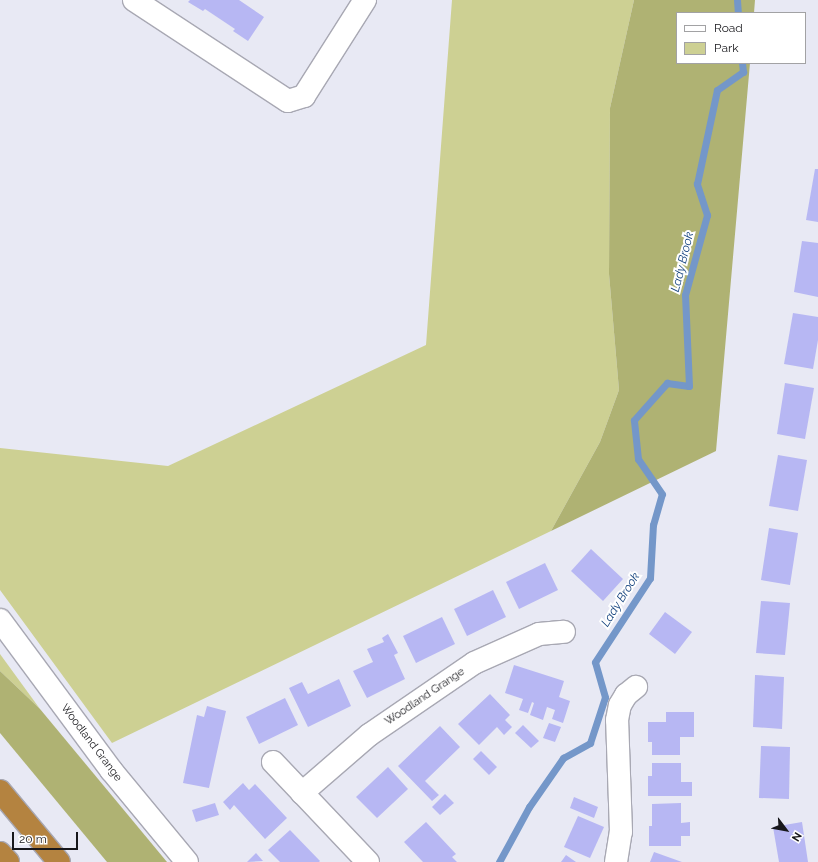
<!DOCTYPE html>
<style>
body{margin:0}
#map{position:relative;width:818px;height:862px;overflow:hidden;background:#e8e9f4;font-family:Raleway,sans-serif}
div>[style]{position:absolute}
.green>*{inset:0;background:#cdd093}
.forest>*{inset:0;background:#afb273}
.stream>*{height:7px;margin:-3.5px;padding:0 3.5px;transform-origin:3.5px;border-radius:3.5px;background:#7497c9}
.building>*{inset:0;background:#b7b7f3}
.roads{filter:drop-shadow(1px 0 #a8a8b3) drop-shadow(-1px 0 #a8a8b3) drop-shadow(0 1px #a8a8b3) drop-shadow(0 -1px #a8a8b3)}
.street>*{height:22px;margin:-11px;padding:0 11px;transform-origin:11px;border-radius:11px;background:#fff}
.highway>*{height:22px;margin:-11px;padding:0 11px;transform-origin:11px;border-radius:11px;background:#b48340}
span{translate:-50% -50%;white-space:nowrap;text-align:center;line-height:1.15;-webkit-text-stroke:4px #fff;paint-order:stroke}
.street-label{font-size:11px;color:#17171b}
.water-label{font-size:12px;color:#14427e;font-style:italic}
.legend{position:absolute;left:676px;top:12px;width:130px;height:52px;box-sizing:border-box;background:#fff;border:1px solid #a2a2a4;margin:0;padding:5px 7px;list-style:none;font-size:12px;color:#17171b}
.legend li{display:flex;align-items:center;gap:8px;height:20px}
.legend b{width:20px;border:1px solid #a2a2a4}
.north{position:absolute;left:766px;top:810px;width:40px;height:40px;-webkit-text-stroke:3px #fff;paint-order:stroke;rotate:122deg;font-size:11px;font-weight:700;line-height:16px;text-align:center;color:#17171b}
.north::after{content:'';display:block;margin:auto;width:14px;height:18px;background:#17171b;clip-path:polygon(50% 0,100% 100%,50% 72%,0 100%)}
.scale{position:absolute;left:12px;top:832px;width:66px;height:18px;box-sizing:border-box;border:2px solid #17171b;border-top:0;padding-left:5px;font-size:12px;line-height:14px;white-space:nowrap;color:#17171b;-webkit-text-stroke:3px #fff;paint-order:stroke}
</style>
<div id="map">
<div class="green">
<div style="clip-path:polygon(452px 0,634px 0,610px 108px,609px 274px,619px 390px,600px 442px,551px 531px,112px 743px,0 590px,0 448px,168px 466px,426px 345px)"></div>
<div style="clip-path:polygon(0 654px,40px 709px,0 671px)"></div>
</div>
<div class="forest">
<div style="clip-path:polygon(634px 0,755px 0,754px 13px,677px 13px,677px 63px,750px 63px,716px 451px,551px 531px,600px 442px,619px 390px,609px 274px,610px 108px)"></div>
<div style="clip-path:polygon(0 671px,40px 709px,167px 862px,107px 862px,0 733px)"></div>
</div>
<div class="stream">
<div style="left:737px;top:0;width:13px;rotate:86deg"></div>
<div style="left:499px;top:862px;width:63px;rotate:-61.4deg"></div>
<div style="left:529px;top:807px;width:60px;rotate:-55.2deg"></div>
<div style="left:563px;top:758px;width:31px;rotate:-29deg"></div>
<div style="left:590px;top:743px;width:48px;rotate:-71.9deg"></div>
<div style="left:605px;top:697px;width:36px;rotate:-106deg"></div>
<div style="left:595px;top:662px;width:100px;rotate:-56.8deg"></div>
<div style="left:650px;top:578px;width:53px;rotate:-86.8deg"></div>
<div style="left:653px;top:525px;width:32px;rotate:-74deg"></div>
<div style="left:662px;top:494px;width:42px;rotate:-124.4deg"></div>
<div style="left:638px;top:459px;width:39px;rotate:-96deg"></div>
<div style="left:634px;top:420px;width:50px;rotate:-48.3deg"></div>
<div style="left:667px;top:383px;width:22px;rotate:8deg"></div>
<div style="left:689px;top:386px;width:91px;rotate:-92.5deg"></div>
<div style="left:685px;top:295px;width:83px;rotate:-74.6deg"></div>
<div style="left:707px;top:215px;width:33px;rotate:-108deg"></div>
<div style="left:697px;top:184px;width:96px;rotate:-78deg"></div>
<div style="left:717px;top:90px;width:32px;rotate:-35deg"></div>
<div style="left:743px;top:72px;width:9px;rotate:-96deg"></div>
</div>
<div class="building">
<div style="clip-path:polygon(190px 0,239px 0,264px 17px,248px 41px,233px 31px,235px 29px,205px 9px,203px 11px,188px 2px)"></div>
<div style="clip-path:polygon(815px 169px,818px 169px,818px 222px,806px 220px)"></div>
<div style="clip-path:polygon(802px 241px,818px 243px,818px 297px,794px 292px)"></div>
<div style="clip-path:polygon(793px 313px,818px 317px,818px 340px,813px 369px,784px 364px)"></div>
<div style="clip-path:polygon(785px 383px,814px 388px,805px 439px,777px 434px)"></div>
<div style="clip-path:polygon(778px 455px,807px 460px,798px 511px,769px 506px)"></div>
<div style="clip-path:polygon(769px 528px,798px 533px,790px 585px,761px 580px)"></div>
<div style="clip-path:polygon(591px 549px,623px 579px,603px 601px,571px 571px)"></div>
<div style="clip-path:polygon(545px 563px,558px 590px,519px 609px,506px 582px)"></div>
<div style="clip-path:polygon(493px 590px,506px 617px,467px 636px,454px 609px)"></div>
<div style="clip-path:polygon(761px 601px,790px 603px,785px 655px,756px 653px)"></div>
<div style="clip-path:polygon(665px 612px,692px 632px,675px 654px,649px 634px)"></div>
<div style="clip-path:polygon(442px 617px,455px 644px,416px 663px,403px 636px)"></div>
<div style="clip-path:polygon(388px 634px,398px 653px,394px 655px,405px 679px,367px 698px,353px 671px,373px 662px,367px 649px,384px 642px,382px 638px)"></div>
<div style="clip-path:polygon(514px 665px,564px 681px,559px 697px,570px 701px,563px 723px,552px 719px,555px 710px,547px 707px,543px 720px,530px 715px,534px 703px,532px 702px,528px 713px,519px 710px,523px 699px,505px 693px)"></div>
<div style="clip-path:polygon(755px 675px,784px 677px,782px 729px,753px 727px)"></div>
<div style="clip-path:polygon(339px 679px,351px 706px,308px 727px,289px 688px,302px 682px,308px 694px)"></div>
<div style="clip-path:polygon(490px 694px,510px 715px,505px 720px,512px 727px,504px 735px,497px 727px,479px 745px,458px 724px)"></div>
<div style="clip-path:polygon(285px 698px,298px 725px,259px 744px,246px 717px)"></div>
<div style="clip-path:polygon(207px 706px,226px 711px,209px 788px,183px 783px,197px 715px,204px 717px)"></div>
<div style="clip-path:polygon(666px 712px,694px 712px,694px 737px,680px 737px,680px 755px,652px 755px,652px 742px,648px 742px,648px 722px,666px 722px)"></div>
<div style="clip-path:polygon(549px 723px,561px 727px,555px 742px,543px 738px)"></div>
<div style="clip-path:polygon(523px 725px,539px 741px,531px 748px,515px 733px)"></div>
<div style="clip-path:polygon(440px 726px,460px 747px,425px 781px,439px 795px,432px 801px,398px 766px)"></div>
<div style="clip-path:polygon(761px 746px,790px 747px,789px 799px,759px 798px)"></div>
<div style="clip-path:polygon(481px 751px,497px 767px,489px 775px,473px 759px)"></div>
<div style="clip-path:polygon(652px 763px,681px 763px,681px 782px,692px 782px,692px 796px,648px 796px,648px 776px,652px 776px)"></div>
<div style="clip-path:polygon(388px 767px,408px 789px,377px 818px,356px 797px)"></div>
<div style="clip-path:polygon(243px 783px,249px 790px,255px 784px,287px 818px,265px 839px,234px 805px,230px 810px,223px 802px)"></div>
<div style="clip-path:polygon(445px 794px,454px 803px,440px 815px,432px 807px)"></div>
<div style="clip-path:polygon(574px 797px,598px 807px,594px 818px,570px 808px)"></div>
<div style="clip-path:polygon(215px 803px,219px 815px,196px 822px,192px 810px)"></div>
<div style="clip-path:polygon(681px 803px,681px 823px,690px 822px,690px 836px,681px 836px,681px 846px,649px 846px,649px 826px,652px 826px,652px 804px)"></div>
<div style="clip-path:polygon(578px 816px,604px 827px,590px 858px,564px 847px)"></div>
<div style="clip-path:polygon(426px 822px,456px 854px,452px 857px,457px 862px,423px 862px,404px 842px)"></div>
<div style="clip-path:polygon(802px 822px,808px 862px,779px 862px,773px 827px)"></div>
<div style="clip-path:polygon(290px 830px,320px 861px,319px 862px,280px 862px,268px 850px)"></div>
<div style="clip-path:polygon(654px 852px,682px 862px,650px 862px)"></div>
<div style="clip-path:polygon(256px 853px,263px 861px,247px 862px)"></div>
<div style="clip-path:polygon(566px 855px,576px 862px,561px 862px)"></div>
</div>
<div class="roads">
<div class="street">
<div style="left:134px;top:0;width:184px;rotate:33.3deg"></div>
<div style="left:288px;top:101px;width:17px;rotate:-17deg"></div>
<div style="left:304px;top:96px;width:114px;rotate:-57.6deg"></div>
<div style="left:0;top:620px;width:187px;rotate:53.5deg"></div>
<div style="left:111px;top:770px;width:119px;rotate:50.4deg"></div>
<div style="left:273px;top:762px;width:138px;rotate:46.5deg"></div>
<div style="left:302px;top:793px;width:89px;rotate:-40.9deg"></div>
<div style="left:369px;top:735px;width:127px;rotate:-34.4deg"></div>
<div style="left:474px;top:663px;width:71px;rotate:-24deg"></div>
<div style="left:539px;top:634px;width:25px;rotate:-5deg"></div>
<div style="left:616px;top:862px;width:30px;rotate:-81deg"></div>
<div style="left:621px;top:832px;width:112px;rotate:-92deg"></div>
<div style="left:617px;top:720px;width:15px;rotate:-79deg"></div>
<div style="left:620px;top:705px;width:12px;rotate:-59deg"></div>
<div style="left:626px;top:695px;width:13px;rotate:-39deg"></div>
</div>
<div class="highway">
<div style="left:0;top:791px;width:92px;rotate:50.3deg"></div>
<div style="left:0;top:853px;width:12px;rotate:48deg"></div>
</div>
</div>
<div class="street-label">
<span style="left:425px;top:697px;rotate:-34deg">Woodland Grange</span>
<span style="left:91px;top:743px;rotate:53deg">Woodland Grange</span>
</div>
<div class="water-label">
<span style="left:683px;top:262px;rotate:-76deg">Lady Brook</span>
<span style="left:621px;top:600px;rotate:-58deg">Lady Brook</span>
</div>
<ul class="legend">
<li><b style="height:5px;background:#fff"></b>Road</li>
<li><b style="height:11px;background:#cdd093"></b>Park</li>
</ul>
<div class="north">N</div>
<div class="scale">20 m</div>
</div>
